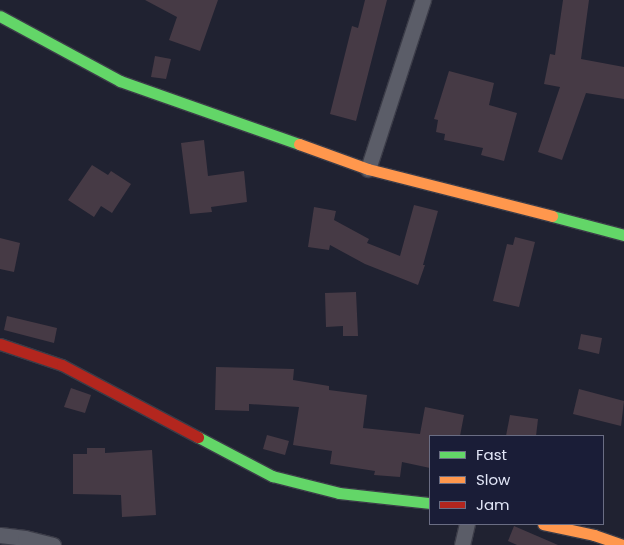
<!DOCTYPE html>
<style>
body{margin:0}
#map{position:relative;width:624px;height:545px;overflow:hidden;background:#202231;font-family:Poppins,sans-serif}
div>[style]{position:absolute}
.building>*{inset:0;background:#463a45}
.roads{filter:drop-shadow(1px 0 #3b3c48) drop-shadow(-1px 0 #3b3c48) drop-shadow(0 1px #3b3c48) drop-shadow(0 -1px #3b3c48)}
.street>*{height:15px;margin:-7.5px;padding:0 7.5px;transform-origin:7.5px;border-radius:7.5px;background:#5b5d68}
.fast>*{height:11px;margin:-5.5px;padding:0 5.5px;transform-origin:5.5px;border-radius:5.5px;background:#63d668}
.slow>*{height:11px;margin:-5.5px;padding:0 5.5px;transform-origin:5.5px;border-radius:5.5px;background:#ff974d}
.jam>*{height:11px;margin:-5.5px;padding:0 5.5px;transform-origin:5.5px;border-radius:5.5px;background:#b3261e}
span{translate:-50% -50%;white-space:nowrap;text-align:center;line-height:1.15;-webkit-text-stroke:5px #1a1d37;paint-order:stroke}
.legend{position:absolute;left:429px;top:435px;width:175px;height:90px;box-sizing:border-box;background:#1a1d37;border:1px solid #6a6d83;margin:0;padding:6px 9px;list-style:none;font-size:15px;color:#e1e5f6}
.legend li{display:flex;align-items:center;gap:10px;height:25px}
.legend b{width:25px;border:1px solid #6a6d83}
</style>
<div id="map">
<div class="building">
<div style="clip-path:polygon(145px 0,218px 0,200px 51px,169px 40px,177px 17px)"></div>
<div style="clip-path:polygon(365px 0,387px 0,356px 121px,330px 114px,352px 26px,358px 28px)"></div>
<div style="clip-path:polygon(563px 0,589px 0,581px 59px,624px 67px,624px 99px,586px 93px,562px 160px,538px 152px,560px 87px,544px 84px,550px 54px,555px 55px)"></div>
<div style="clip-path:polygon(155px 56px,171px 59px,166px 79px,151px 77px)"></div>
<div style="clip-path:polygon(449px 71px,494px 83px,489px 105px,517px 113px,504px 161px,481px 155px,483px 148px,444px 140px,445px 134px,436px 132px,438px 120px,434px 119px)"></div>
<div style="clip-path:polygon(204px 140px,208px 176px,244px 171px,247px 202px,211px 207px,212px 212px,190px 214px,181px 143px)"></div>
<div style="clip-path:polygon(92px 165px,108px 175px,111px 171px,131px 184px,112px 213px,101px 206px,94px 217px,68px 200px)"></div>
<div style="clip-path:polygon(414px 205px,438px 211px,423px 265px,425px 265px,418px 285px,365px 264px,330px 245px,329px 250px,308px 247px,314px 207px,336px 211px,334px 220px,369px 239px,367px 243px,400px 256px)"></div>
<div style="clip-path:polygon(515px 237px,535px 242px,519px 307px,493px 301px,507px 244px,513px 245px)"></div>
<div style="clip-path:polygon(0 238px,20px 243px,14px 272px,0 269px)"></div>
<div style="clip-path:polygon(356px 292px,358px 336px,343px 336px,343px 326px,326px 327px,325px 293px)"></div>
<div style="clip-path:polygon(7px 316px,57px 328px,54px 343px,4px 330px)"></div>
<div style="clip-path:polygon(581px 334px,602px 338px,599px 354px,578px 349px)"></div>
<div style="clip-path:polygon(216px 367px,294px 369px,293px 380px,329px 386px,329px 390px,367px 395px,363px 428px,420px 434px,425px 407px,464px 415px,460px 436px,430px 436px,430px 468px,402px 462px,400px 477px,374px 475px,375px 471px,330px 464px,332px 451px,293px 445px,299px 407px,249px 404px,249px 411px,215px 410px)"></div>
<div style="clip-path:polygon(71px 388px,91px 395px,85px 413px,64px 407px)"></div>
<div style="clip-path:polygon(579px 389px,624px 401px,621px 426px,573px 414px)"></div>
<div style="clip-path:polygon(510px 415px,538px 419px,536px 436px,506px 436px)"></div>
<div style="clip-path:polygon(267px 435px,289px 441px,285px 455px,263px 449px)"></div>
<div style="clip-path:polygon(87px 448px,105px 448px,105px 453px,152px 450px,156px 515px,122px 517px,121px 495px,73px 494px,73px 454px,87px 454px)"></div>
<div style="clip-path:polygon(514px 526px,558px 545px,517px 545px,508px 541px)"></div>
</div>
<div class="roads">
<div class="street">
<div style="left:368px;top:169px;width:178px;rotate:-72deg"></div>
<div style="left:0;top:535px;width:25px;rotate:7deg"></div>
<div style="left:25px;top:538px;width:29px;rotate:14deg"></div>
<div style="left:462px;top:545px;width:22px;rotate:-77deg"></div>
</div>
<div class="fast">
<div style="left:0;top:16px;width:136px;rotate:28.4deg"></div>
<div style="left:120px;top:81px;width:190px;rotate:19.4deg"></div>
<div style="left:552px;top:216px;width:74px;rotate:14.8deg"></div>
<div style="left:198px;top:437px;width:84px;rotate:27.8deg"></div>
<div style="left:272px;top:476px;width:69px;rotate:14.2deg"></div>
<div style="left:339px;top:493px;width:92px;rotate:6.3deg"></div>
</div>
<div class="slow">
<div style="left:299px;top:144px;width:73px;rotate:19.9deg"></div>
<div style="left:368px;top:169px;width:190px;rotate:14.3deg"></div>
<div style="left:543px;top:524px;width:52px;rotate:12.2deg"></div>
<div style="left:594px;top:535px;width:31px;rotate:19deg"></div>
</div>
<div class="jam">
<div style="left:0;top:344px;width:65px;rotate:18.7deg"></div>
<div style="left:62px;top:365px;width:154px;rotate:27.9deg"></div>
</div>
</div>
<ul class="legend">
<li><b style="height:6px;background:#63d668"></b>Fast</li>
<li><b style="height:6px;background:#ff974d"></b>Slow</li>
<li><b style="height:6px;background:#b3261e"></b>Jam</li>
</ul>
</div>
